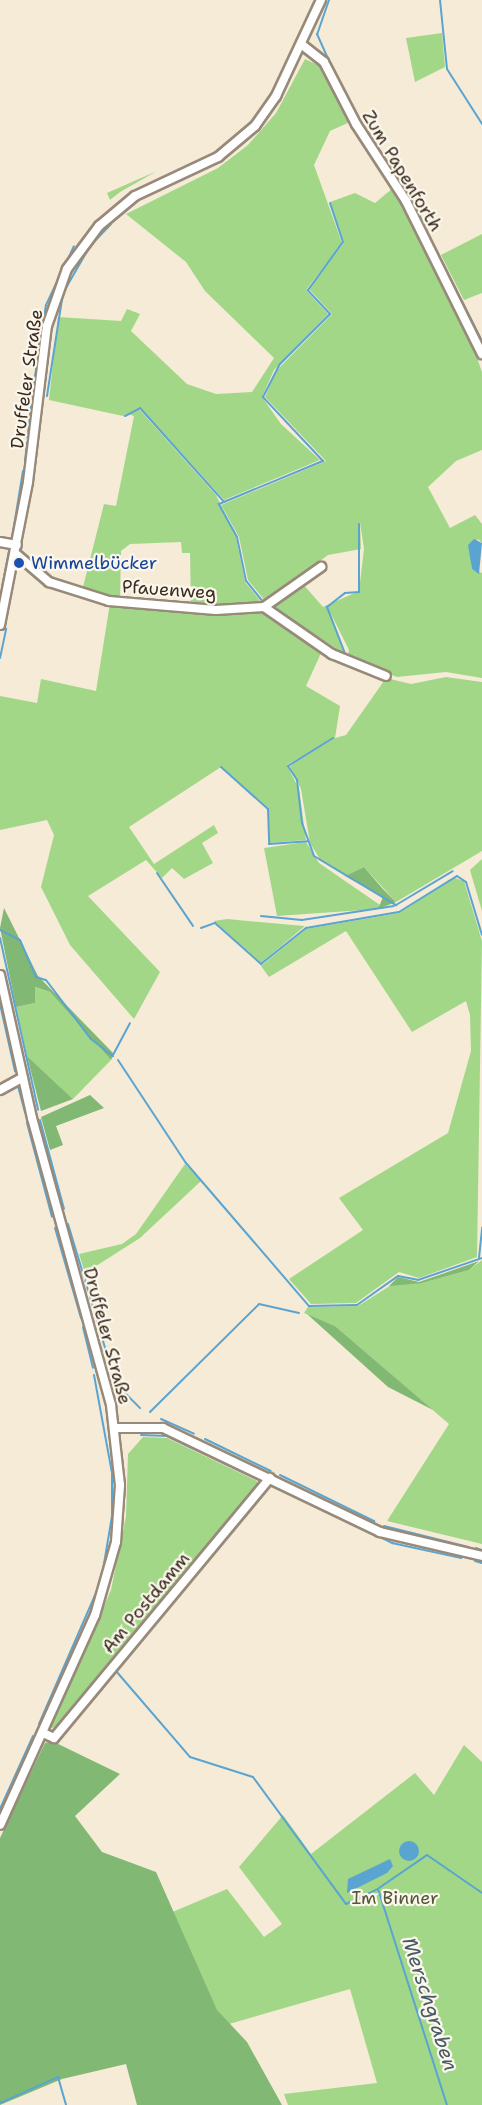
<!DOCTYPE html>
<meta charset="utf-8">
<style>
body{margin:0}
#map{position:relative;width:482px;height:2105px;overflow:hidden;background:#f6ebd6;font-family:"Shantell Sans",sans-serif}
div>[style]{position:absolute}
.green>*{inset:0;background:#a2d788}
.forest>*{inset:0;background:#81b874}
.water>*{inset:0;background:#5aa4d2}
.round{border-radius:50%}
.stream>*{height:2px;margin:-1px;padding:0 1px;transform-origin:1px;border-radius:1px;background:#5aa4d2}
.roads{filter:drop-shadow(2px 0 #988a7a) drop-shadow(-2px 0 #988a7a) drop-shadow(0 2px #988a7a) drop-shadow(0 -2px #988a7a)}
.minor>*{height:8px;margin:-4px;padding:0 4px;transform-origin:4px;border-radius:4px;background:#fff}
.dots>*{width:16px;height:16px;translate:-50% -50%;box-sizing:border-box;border:3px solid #fbf7ec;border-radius:50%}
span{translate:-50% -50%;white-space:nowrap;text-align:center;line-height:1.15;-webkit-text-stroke:4.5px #fbf7ec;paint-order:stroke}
.street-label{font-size:18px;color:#3b2a1e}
.transit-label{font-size:18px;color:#164399}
.left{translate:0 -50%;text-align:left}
.park-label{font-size:18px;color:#555538}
.water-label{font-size:20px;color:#475b66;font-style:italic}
</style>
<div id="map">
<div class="green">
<div style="clip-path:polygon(442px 33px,445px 67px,415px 82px,406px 38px)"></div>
<div style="clip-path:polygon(305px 59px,320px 66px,350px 122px,330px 131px,314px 165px,342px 243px,306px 290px,328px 314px,274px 370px,262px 397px,281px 424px,320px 460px,224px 500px,140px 407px,123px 416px,49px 400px,58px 317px,121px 321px,127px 309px,140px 314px,131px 331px,187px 384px,216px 394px,252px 392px,274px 358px,205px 291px,186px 262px,126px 214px,218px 168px,248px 145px,276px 113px)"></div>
<div style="clip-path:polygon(157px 171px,120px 192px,110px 200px,107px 193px)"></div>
<div style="clip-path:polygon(393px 188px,469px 335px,482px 372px,482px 450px,456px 461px,428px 487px,450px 528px,475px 515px,482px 524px,482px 543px,478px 539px,470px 549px,472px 569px,482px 573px,482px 678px,446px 672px,397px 677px,347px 659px,349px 650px,330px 612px,346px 655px,272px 606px,302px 583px,323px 607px,359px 591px,364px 549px,360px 522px,361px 549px,328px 555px,266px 602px,248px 580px,239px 537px,221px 505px,326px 461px,265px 397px,276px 371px,332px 314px,309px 289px,344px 243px,330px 202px,355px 193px,375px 203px)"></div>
<div style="clip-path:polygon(482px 234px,482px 293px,464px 300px,441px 255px)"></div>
<div style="clip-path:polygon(138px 408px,216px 495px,236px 537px,245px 582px,262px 603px,191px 606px,190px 553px,182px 553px,181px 542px,130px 544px,121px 551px,120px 600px,82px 591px,104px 504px,116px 506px,134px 416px,128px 414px)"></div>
<div style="clip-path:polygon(110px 603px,264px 611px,322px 651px,306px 686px,340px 706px,335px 738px,346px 735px,386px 678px,411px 684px,446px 677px,482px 682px,482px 851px,396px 902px,364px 867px,345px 876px,321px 861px,310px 843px,301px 789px,290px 766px,334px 738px,287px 765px,299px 789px,306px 840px,269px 843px,268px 808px,221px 767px,129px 827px,154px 864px,214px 825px,218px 833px,202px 843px,213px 863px,184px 879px,172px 868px,162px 878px,146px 860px,88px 896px,160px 972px,134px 1019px,70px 945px,41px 887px,54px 835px,47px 820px,0 830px,0 696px,37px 703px,41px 679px,96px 691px)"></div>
<div style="clip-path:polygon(306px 842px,319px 863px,380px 905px,378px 909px,277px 916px,264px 848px)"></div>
<div style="clip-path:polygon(482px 859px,482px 911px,470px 870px)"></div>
<div style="clip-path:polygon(455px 878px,464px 881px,482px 941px,477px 1257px,419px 1278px,399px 1272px,356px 1303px,311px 1304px,289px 1279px,363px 1230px,339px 1198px,448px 1133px,471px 1051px,470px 1015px,466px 1001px,412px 1032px,346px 931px,269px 977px,261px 966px,306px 929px,399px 913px)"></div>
<div style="clip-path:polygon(227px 919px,304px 926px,305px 926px,261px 963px,214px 921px)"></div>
<div style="clip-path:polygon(34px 987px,50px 992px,111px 1060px,73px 1099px,27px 1056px,16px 1007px,35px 1003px)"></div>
<div style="clip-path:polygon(185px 1164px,201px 1181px,140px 1238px,85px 1273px,79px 1254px,122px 1244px,136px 1234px)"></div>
<div style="clip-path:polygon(482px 1260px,482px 1544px,387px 1521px,449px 1424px,335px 1326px,304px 1313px,308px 1307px,358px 1306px,396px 1282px,422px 1283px,469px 1270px)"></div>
<div style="clip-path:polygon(143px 1437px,167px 1438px,257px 1481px,257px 1488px,59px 1727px,51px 1728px,111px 1590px,126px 1516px,128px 1454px)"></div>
<div style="clip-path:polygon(464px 1745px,482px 1762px,482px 2105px,288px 2105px,284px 2094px,377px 2083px,350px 1989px,229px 2024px,217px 2011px,170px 1913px,227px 1889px,264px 1937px,282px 1924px,239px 1867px,283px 1815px,311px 1854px,415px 1773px,434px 1795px)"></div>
</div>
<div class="forest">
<div style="clip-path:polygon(364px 867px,382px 888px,396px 902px,378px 909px,383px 897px,345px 876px)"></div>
<div style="clip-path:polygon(4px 908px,38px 976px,114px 1054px,111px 1060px,50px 992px,35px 987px,35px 1003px,16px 1007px,0 928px)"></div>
<div style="clip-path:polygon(27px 1056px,73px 1099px,41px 1111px)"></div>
<div style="clip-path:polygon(90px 1095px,104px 1108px,56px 1126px,63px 1145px,50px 1150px,41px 1117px)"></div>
<div style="clip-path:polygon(479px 1261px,469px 1270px,422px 1283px,389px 1286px,398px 1277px,419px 1282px)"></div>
<div style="clip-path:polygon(307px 1314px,335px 1326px,433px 1410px,388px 1387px)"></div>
<div style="clip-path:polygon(52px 1741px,120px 1774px,75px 1816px,102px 1852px,156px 1872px,217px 2010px,247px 2042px,282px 2105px,137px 2105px,126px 2064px,62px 2079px,0 2105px,0 1838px,45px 1743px)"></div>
</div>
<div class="water">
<div style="clip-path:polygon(474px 539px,482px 543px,479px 574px,472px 569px,468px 545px)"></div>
<div class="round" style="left:399px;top:1841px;width:20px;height:20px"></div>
<div style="clip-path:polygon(390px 1859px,393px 1866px,387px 1873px,347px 1893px,348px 1879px)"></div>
</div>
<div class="stream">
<div style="left:329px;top:0;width:36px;rotate:109deg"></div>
<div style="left:317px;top:34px;width:64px;rotate:65.9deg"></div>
<div style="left:440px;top:0;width:69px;rotate:84.2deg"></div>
<div style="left:447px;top:69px;width:65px;rotate:57.5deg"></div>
<div style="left:375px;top:146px;width:75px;rotate:57.6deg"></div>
<div style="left:441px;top:260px;width:91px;rotate:63.2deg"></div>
<div style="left:32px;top:396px;width:92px;rotate:-81.3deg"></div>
<div style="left:46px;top:305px;width:65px;rotate:-64.6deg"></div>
<div style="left:47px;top:396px;width:104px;rotate:-81.2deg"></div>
<div style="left:63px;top:293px;width:54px;rotate:-60.1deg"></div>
<div style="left:90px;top:246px;width:30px;rotate:-46deg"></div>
<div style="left:125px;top:416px;width:17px;rotate:-28deg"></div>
<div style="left:140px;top:408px;width:126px;rotate:48.2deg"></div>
<div style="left:25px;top:461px;width:55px;rotate:-83.8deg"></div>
<div style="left:12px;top:538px;width:68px;rotate:-80.7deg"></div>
<div style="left:2px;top:587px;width:36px;rotate:-79deg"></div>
<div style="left:264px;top:603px;width:28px;rotate:-129deg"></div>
<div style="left:246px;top:581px;width:45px;rotate:-101.6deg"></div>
<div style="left:237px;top:537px;width:38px;rotate:-119deg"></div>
<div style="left:219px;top:504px;width:113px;rotate:-22.5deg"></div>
<div style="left:323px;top:461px;width:88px;rotate:-133.2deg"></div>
<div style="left:263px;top:397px;width:37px;rotate:-63deg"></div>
<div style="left:280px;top:364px;width:71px;rotate:-45deg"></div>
<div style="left:330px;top:314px;width:33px;rotate:-133deg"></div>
<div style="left:308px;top:290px;width:59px;rotate:-53.9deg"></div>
<div style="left:343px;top:242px;width:41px;rotate:-108.4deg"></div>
<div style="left:346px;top:656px;width:53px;rotate:-111.2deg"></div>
<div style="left:327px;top:607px;width:23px;rotate:-38deg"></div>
<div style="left:345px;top:593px;width:14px;rotate:-4deg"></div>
<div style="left:359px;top:592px;width:68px;rotate:-90deg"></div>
<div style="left:0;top:658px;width:30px;rotate:-78deg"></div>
<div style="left:333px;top:738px;width:53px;rotate:148.1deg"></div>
<div style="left:288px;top:766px;width:17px;rotate:57deg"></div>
<div style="left:297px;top:780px;width:43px;rotate:83.4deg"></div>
<div style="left:302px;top:823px;width:35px;rotate:70deg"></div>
<div style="left:314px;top:856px;width:96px;rotate:30.9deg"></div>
<div style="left:396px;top:905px;width:66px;rotate:-30.8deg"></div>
<div style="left:221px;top:767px;width:63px;rotate:41.8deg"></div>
<div style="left:268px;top:809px;width:35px;rotate:88deg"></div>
<div style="left:269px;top:844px;width:39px;rotate:-4deg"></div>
<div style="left:157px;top:873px;width:64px;rotate:55.8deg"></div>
<div style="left:261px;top:916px;width:41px;rotate:5.6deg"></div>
<div style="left:302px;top:920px;width:93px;rotate:-8.7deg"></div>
<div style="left:201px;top:928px;width:15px;rotate:-20deg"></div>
<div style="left:215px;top:923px;width:62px;rotate:41.7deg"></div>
<div style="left:261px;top:964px;width:58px;rotate:-38.7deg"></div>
<div style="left:306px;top:928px;width:94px;rotate:-9.8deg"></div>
<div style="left:399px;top:912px;width:68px;rotate:-31.8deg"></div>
<div style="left:457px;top:876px;width:11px;rotate:34deg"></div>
<div style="left:466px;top:882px;width:55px;rotate:73.2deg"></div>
<div style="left:0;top:930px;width:22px;rotate:27deg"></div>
<div style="left:20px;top:940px;width:40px;rotate:66.6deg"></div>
<div style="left:36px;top:977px;width:10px;rotate:17deg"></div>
<div style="left:46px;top:980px;width:74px;rotate:52.7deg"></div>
<div style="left:91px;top:1039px;width:28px;rotate:38deg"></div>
<div style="left:0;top:938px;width:176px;rotate:77.5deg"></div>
<div style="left:0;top:1004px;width:69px;rotate:77.4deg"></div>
<div style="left:113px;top:1055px;width:36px;rotate:-62deg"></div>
<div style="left:118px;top:1060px;width:123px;rotate:56.6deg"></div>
<div style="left:186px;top:1163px;width:189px;rotate:49.3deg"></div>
<div style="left:309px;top:1306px;width:48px;rotate:-1.2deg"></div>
<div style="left:357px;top:1305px;width:50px;rotate:-35.3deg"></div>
<div style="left:398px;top:1276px;width:20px;rotate:11deg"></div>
<div style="left:418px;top:1280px;width:68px;rotate:-19deg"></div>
<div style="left:18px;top:1086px;width:28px;rotate:75deg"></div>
<div style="left:40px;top:1120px;width:92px;rotate:74.9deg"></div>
<div style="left:27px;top:1123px;width:97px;rotate:75.1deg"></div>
<div style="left:68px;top:1224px;width:87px;rotate:73.2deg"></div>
<div style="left:55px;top:1228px;width:94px;rotate:73.9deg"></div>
<div style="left:479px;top:1258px;width:31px;rotate:-84deg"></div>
<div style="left:97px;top:1321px;width:42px;rotate:73.3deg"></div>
<div style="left:83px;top:1327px;width:42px;rotate:76.3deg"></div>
<div style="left:94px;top:1375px;width:100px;rotate:79.6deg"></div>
<div style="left:112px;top:1473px;width:43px;rotate:90deg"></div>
<div style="left:112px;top:1516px;width:61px;rotate:99.5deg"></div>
<div style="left:121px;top:1389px;width:27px;rotate:45deg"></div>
<div style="left:150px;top:1412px;width:153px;rotate:-44.7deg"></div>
<div style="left:259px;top:1304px;width:41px;rotate:12.7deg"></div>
<div style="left:161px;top:1419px;width:36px;rotate:24deg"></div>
<div style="left:141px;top:1435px;width:26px;rotate:2deg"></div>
<div style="left:167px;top:1436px;width:100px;rotate:25.5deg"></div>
<div style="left:205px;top:1439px;width:73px;rotate:25.9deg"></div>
<div style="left:280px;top:1475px;width:105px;rotate:26.1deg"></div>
<div style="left:324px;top:1510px;width:76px;rotate:25.9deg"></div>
<div style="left:392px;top:1543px;width:71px;rotate:12.3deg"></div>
<div style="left:384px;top:1526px;width:87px;rotate:14deg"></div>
<div style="left:476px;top:1548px;width:6px;rotate:18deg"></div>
<div style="left:475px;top:1561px;width:7px;rotate:16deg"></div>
<div style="left:116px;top:1671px;width:113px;rotate:49.3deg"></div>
<div style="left:190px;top:1757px;width:66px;rotate:17.6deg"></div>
<div style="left:253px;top:1777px;width:157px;rotate:53.8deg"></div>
<div style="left:346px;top:1904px;width:35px;rotate:-25deg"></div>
<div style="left:378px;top:1889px;width:227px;rotate:72.3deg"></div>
<div style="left:39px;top:1724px;width:150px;rotate:-66.5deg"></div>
<div style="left:0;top:1809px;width:80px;rotate:-65.7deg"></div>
<div style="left:379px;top:1888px;width:58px;rotate:-34.5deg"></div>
<div style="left:427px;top:1855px;width:67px;rotate:34.6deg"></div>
<div style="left:0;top:2103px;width:64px;rotate:-24.1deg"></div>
<div style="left:58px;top:2077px;width:29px;rotate:74deg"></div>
</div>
<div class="roads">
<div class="minor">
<div style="left:301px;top:44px;width:29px;rotate:38deg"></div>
<div style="left:324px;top:62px;width:70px;rotate:62.7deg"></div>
<div style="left:356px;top:124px;width:92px;rotate:57deg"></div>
<div style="left:406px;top:201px;width:171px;rotate:63.6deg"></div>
<div style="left:0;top:542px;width:17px;rotate:10deg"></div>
<div style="left:15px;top:553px;width:45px;rotate:40.5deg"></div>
<div style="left:49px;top:582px;width:63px;rotate:17.6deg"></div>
<div style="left:109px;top:601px;width:107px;rotate:4.8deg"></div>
<div style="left:216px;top:610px;width:48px;rotate:-3.6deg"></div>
<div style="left:264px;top:607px;width:83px;rotate:34.7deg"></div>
<div style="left:332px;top:654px;width:58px;rotate:22.2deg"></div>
<div style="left:264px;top:607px;width:70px;rotate:-35.1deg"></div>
<div style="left:0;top:625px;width:146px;rotate:-78.9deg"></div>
<div style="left:28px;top:482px;width:157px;rotate:-83.1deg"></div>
<div style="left:47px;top:326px;width:60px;rotate:-70.7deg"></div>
<div style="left:67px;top:269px;width:54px;rotate:-53.3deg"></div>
<div style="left:99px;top:226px;width:47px;rotate:-39.8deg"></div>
<div style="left:135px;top:196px;width:92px;rotate:-25.2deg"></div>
<div style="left:218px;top:157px;width:48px;rotate:-40deg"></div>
<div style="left:255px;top:126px;width:37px;rotate:-55deg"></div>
<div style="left:276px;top:96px;width:106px;rotate:-64.9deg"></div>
<div style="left:0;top:975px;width:147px;rotate:77.4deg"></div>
<div style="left:32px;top:1118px;width:298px;rotate:74.6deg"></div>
<div style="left:111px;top:1405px;width:81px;rotate:83.6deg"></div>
<div style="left:120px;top:1485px;width:57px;rotate:94deg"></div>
<div style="left:116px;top:1542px;width:76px;rotate:106deg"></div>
<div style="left:95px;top:1615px;width:230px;rotate:114.3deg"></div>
<div style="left:0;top:1090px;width:26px;rotate:-29deg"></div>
<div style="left:115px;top:1428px;width:48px"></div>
<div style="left:163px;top:1428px;width:241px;rotate:25.6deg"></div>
<div style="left:380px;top:1532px;width:105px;rotate:13.2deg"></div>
<div style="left:43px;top:1733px;width:12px;rotate:24deg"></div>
<div style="left:54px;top:1738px;width:338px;rotate:-50.3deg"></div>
</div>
</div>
<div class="dots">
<div style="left:19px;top:563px;background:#1a4fb4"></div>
</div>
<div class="street-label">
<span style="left:402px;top:171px;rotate:59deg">Zum Papenforth</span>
<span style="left:27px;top:379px;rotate:-82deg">Druffeler Straße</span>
<span style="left:169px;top:590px;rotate:4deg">Pfauenweg</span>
<span style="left:107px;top:1336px;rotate:75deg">Druffeler Straße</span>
<span style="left:146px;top:1603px;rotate:-50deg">Am Postdamm</span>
</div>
<div class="transit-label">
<span class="left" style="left:31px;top:563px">Wimmelbücker</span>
</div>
<div class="park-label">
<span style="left:395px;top:1898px">Im Binner</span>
</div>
<div class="water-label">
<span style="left:430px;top:2004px;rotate:72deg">Merschgraben</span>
</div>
</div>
